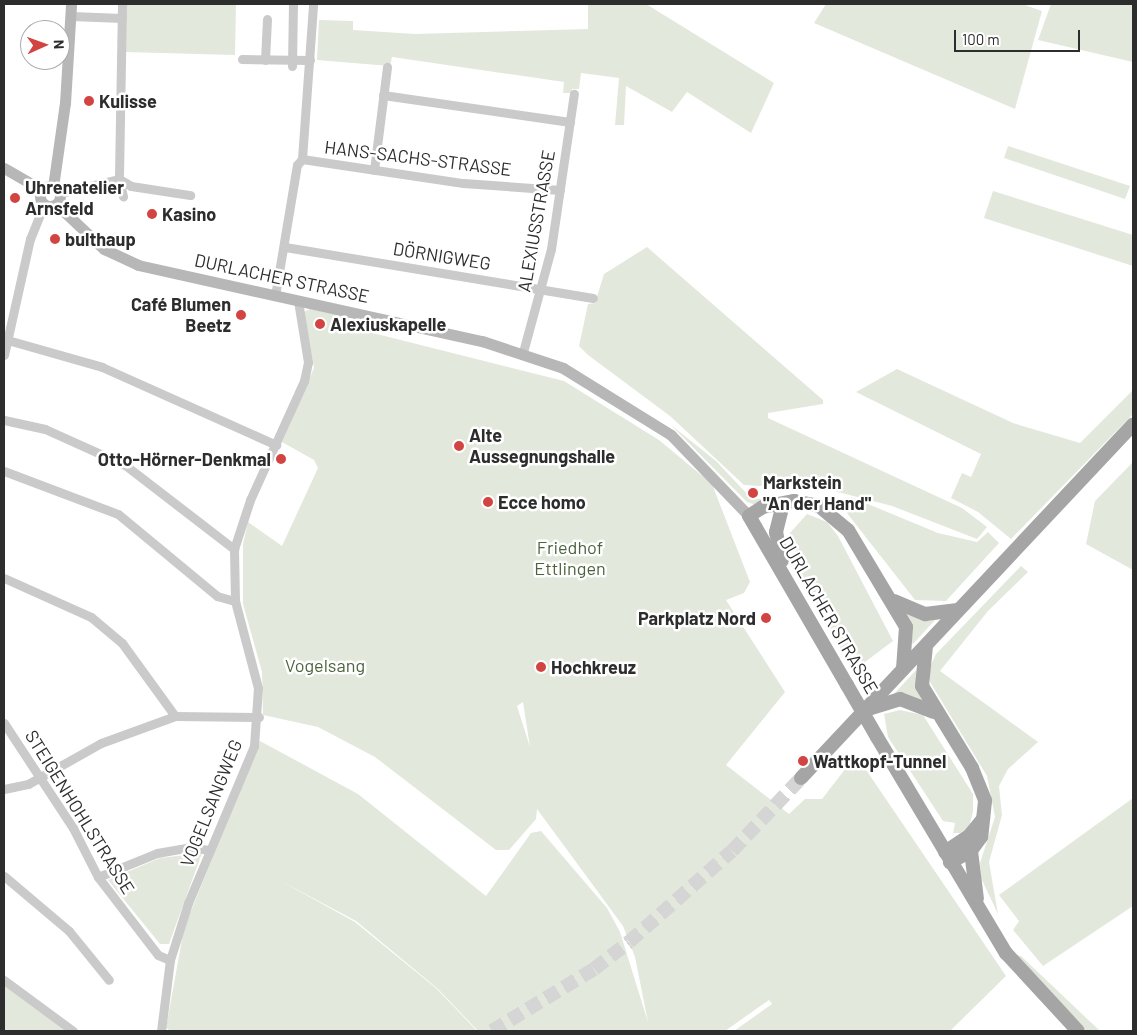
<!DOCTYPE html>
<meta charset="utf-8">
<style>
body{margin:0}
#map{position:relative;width:1137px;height:1035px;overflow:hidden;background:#fff;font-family:Barlow,sans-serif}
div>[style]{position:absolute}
.green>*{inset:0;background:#e2e9dc}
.primary-tunnel>*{height:14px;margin-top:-7px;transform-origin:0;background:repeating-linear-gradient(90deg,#d5d5d5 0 14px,transparent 0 21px)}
.street>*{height:9px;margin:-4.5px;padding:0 4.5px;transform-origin:4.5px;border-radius:4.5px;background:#cacaca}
.secondary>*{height:11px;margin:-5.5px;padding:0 5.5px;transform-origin:5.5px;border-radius:5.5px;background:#b7b7b7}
.secondary>.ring{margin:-5.5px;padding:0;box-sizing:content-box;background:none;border:11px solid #b7b7b7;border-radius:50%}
.primary>*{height:14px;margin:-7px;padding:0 7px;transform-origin:7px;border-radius:7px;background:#a5a5a5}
.primary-bridge>*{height:14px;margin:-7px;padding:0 7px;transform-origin:7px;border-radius:7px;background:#a5a5a5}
.dots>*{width:14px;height:14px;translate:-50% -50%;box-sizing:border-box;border:2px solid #fff;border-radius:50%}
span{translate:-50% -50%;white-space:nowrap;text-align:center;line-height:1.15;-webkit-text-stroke:5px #fff;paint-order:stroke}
.poi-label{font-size:18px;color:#2d2d2d;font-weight:700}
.left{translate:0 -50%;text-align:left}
.right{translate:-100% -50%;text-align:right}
.street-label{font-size:18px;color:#2d2d2d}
.park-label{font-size:18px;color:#4d633f}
.frame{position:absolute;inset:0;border:5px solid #2d2d2d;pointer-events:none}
.north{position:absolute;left:20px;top:20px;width:50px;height:50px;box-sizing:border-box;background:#fff;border:1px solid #ababab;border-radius:50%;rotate:88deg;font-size:14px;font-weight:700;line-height:20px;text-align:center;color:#2d2d2d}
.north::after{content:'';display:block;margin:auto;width:18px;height:22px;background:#d24441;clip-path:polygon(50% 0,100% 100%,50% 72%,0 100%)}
.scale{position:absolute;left:954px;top:30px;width:126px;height:22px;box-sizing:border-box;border:2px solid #2d2d2d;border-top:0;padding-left:6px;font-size:15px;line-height:18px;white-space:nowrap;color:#2d2d2d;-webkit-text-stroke:4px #fff;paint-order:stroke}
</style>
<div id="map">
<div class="green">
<div style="clip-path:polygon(125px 4px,236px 4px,235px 55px,125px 52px)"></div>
<div style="clip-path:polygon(588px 4px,646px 4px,774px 83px,751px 133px,687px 92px,672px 112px,626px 86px,624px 125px,615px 125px,619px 78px,581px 73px,579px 89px,572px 89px,571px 93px,563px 93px,564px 82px,392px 57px,390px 66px,317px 60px,319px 20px,353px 21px,353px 30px,415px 34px,588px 29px)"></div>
<div style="clip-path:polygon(826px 4px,1022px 4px,1042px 11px,1015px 109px,814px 23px)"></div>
<div style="clip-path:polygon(1051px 4px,1133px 4px,1133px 62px,1038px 40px)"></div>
<div style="clip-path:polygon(1008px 146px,1130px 186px,1125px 199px,1004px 158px)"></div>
<div style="clip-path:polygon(993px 191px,1133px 235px,1133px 266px,984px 218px)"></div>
<div style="clip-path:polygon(647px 247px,823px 400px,823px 404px,768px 413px,768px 418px,962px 508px,987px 527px,977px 539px,892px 506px,834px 491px,744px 485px,670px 416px,588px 355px,579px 346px,588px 304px,595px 303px,604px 274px)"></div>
<div style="clip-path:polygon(evenodd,310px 309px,349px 317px,345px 326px,564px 381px,659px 440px,712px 484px,750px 582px,744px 593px,726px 600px,785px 692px,726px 765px,789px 814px,805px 799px,822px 799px,856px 755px,1006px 976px,950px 1031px,734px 1031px,772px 1004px,769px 1000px,725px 1031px,478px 1031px,438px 989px,356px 921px,279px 880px,355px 922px,437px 989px,477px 1031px,171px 1031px,166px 1028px,184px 928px,260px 741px,358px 794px,486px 896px,531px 833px,541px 831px,607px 908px,620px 932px,648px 1022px,635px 957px,623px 926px,537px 809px,536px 819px,509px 850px,496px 850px,375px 757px,318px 727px,263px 715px,262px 672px,243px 604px,243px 544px,248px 522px,282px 546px,318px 468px,314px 460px,282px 442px,314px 368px,304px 312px,310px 309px,523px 702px,530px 747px,517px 706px,523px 702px)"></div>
<div style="clip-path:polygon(897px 369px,1013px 423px,1080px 443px,1133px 390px,1133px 414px,1011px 539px,978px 512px,951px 498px,962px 473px,971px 477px,981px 454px,856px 392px)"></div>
<div style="clip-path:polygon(671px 425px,716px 461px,749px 496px,767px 501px,756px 505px,747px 502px)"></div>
<div style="clip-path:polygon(1133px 462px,1133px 570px,1086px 544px,1095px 501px)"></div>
<div style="clip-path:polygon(851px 497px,938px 533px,977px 542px,988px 532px,999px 543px,946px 601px,915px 600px,843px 508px)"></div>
<div style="clip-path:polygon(807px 514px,827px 522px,838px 536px,893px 641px,853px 671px,804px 580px,790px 533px)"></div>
<div style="clip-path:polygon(1021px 566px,1028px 572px,988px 611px,940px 671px,1038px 742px,1008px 769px,999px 786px,1002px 815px,989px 862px,998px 914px,981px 878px,980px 863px,995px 817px,987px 776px,930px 682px,929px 669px,936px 654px)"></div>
<div style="clip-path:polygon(904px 611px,936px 619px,913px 644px,912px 643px)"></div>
<div style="clip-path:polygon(916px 670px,924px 701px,893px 695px)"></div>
<div style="clip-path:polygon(900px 710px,923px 715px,973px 794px,973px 812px,969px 827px,960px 833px,953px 833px,955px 823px,943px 821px,888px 737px,884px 714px)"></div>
<div style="clip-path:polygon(1133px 798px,1133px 906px,1043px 966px,1013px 930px,1019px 921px,999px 895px)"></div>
<div style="clip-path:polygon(202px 853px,169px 944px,160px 944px,108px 880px,160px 858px)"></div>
<div style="clip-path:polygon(1016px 955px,1021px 956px,1100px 1031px,1087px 1031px,1076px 1022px)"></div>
<div style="clip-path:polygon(4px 985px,65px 1031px,4px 1031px)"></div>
</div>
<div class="primary-tunnel">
<div style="left:492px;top:1031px;width:119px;rotate:-31.3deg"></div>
<div style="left:594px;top:969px;width:44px;rotate:-37.6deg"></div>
<div style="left:629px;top:942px;width:137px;rotate:-41.5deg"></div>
<div style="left:732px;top:851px;width:100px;rotate:-46.6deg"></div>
</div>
<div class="street">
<div style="left:122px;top:4px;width:175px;rotate:91deg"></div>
<div style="left:119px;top:179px;width:14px;rotate:30deg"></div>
<div style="left:131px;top:186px;width:60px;rotate:8.7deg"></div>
<div style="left:71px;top:16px;width:51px;rotate:2.2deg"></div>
<div style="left:242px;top:59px;width:68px;rotate:0.8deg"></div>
<div style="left:265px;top:60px;width:41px;rotate:-87.2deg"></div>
<div style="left:292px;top:66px;width:62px;rotate:-89.1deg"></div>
<div style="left:383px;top:95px;width:189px;rotate:8.2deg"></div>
<div style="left:302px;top:159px;width:163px;rotate:8.5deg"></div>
<div style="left:463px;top:183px;width:97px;rotate:4.1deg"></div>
<div style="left:374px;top:170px;width:104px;rotate:-82.8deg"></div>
<div style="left:65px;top:192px;width:56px;rotate:-13.5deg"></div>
<div style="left:119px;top:179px;width:18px;rotate:77deg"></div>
<div style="left:285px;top:247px;width:312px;rotate:9.4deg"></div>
<div style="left:275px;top:296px;width:133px;rotate:-80.5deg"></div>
<div style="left:297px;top:165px;width:8px;rotate:-50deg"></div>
<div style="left:302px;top:159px;width:155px;rotate:-85.9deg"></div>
<div style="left:4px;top:339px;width:102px;rotate:15.9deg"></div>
<div style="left:102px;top:367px;width:191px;rotate:24.1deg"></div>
<div style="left:523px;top:352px;width:107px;rotate:-74.8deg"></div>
<div style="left:551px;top:249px;width:157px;rotate:-81.6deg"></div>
<div style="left:4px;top:355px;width:119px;rotate:-77.4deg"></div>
<div style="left:30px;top:239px;width:37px;rotate:-68deg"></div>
<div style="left:4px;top:420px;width:42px;rotate:12.4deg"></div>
<div style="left:45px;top:429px;width:88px;rotate:24.2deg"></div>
<div style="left:125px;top:465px;width:138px;rotate:37.6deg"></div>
<div style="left:4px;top:471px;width:122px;rotate:20.7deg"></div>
<div style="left:118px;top:514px;width:129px;rotate:39.6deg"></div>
<div style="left:217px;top:596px;width:19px;rotate:16deg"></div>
<div style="left:4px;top:578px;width:95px;rotate:24.1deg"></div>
<div style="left:91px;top:617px;width:40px;rotate:40deg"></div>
<div style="left:122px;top:643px;width:90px;rotate:54deg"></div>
<div style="left:4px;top:723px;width:126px;rotate:56.7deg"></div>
<div style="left:73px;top:828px;width:55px;rotate:63deg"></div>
<div style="left:98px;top:877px;width:98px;rotate:52.4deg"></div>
<div style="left:158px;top:955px;width:13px;rotate:23deg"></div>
<div style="left:4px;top:789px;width:25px;rotate:-12deg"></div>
<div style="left:28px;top:784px;width:84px;rotate:-29.3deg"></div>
<div style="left:101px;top:743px;width:79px;rotate:-20deg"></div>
<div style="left:175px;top:716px;width:84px;rotate:0.7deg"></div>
<div style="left:4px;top:876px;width:85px;rotate:40.2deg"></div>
<div style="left:69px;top:931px;width:63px;rotate:50.8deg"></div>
<div style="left:98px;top:877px;width:64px;rotate:-22.1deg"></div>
<div style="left:157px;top:853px;width:34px;rotate:-10deg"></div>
<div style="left:190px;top:847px;width:20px;rotate:9deg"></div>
<div style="left:4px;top:980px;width:86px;rotate:36.5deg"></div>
<div style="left:161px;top:1031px;width:72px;rotate:-82.8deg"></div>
<div style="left:170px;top:960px;width:60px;rotate:-72.5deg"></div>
<div style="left:188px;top:903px;width:170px;rotate:-67.2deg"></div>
<div style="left:254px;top:746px;width:58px;rotate:-86.1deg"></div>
<div style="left:258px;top:688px;width:90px;rotate:-104.8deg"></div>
<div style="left:235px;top:601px;width:52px;rotate:-91.1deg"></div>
<div style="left:234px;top:549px;width:52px;rotate:-71.9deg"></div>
<div style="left:250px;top:500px;width:131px;rotate:-65.6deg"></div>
<div style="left:304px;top:381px;width:19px;rotate:-78deg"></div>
<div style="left:308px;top:362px;width:62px;rotate:-99.3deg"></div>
</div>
<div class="secondary">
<div style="left:4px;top:168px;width:44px;rotate:30.1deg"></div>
<div class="ring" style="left:40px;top:186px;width:9px;height:9px"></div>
<div style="left:53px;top:187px;width:85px;rotate:-81.9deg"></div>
<div style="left:65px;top:103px;width:99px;rotate:-86.5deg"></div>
<div style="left:56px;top:204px;width:66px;rotate:43.2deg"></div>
<div style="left:104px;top:249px;width:38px;rotate:25deg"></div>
<div style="left:138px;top:265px;width:352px;rotate:12.5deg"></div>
<div style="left:482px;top:341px;width:85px;rotate:18.4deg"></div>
<div style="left:563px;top:368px;width:127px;rotate:31.8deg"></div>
<div style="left:671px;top:435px;width:112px;rotate:46.1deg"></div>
</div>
<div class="primary">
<div style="left:781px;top:512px;width:21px;rotate:104deg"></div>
<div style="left:776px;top:532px;width:29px;rotate:78deg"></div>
<div style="left:894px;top:601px;width:34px;rotate:23deg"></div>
<div style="left:925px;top:614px;width:33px;rotate:-7deg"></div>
<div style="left:926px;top:646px;width:40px;rotate:95.7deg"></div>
<div style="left:922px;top:686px;width:96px;rotate:58.6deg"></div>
<div style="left:972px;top:768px;width:35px;rotate:68deg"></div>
<div style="left:985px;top:801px;width:36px;rotate:96deg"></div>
<div style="left:981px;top:837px;width:17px;rotate:126deg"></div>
<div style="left:971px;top:851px;width:24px;rotate:152deg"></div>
<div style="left:847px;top:685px;width:195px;rotate:-120.1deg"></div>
<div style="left:749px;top:516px;width:17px;rotate:-33deg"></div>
<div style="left:763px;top:507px;width:32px;rotate:-11deg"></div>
<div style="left:794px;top:501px;width:25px;rotate:11deg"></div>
<div style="left:819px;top:506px;width:38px;rotate:40deg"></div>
<div style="left:848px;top:530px;width:113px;rotate:59.1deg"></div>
<div style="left:906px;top:627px;width:42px;rotate:94.1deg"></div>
<div style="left:868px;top:709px;width:34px;rotate:-17deg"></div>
<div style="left:900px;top:699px;width:36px;rotate:21deg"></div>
<div style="left:877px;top:737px;width:252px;rotate:59.2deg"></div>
<div style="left:1006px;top:953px;width:106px;rotate:47.3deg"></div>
<div style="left:801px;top:778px;width:485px;rotate:-46.8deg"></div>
<div style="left:971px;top:851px;width:48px;rotate:82.9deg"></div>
<div style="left:945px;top:852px;width:30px;rotate:-34deg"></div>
<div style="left:970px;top:835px;width:21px;rotate:-51deg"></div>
</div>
<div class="primary-bridge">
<div style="left:847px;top:685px;width:60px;rotate:60deg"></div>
</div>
<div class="dots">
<div style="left:89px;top:101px;background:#d24441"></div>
<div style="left:15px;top:198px;background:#d24441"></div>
<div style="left:152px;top:214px;background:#d24441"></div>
<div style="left:55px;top:239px;background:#d24441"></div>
<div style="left:241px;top:315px;background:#d24441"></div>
<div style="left:320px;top:324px;background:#d24441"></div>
<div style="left:459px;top:446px;background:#d24441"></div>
<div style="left:281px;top:459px;background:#d24441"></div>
<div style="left:753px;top:493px;background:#d24441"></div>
<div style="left:488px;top:502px;background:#d24441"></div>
<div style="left:766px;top:618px;background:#d24441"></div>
<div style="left:541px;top:667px;background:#d24441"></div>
<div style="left:803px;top:761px;background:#d24441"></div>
</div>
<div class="poi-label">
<span class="left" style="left:99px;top:101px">Kulisse</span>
<span class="left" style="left:25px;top:198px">Uhrenatelier<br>Arnsfeld</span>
<span class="left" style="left:162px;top:214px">Kasino</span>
<span class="left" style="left:65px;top:239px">bulthaup</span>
<span class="right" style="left:231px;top:315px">Café Blumen<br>Beetz</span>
<span class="left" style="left:330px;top:324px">Alexiuskapelle</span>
<span class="left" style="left:469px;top:446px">Alte<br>Aussegnungshalle</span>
<span class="right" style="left:271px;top:459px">Otto-Hörner-Denkmal</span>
<span class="left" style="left:763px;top:493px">Markstein<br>"An der Hand"</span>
<span class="left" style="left:498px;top:502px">Ecce homo</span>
<span class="right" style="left:756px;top:618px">Parkplatz Nord</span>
<span class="left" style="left:551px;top:667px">Hochkreuz</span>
<span class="left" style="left:813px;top:761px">Wattkopf-Tunnel</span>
</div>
<div class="street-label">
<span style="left:418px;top:158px;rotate:7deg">HANS-SACHS-STRASSE</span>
<span style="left:536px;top:221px;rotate:-80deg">ALEXIUSSTRASSE</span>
<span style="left:442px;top:256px;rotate:9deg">DÖRNIGWEG</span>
<span style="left:282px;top:278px;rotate:12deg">DURLACHER STRASSE</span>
<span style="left:829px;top:615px;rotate:60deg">DURLACHER STRASSE</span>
<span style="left:211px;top:803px;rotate:-68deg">VOGELSANGWEG</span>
<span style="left:80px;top:812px;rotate:58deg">STEIGENHOHLSTRASSE</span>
</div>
<div class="park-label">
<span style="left:570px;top:558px">Friedhof<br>Ettlingen</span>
<span style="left:325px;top:665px">Vogelsang</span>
</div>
<div class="frame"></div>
<div class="north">N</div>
<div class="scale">100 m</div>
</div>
